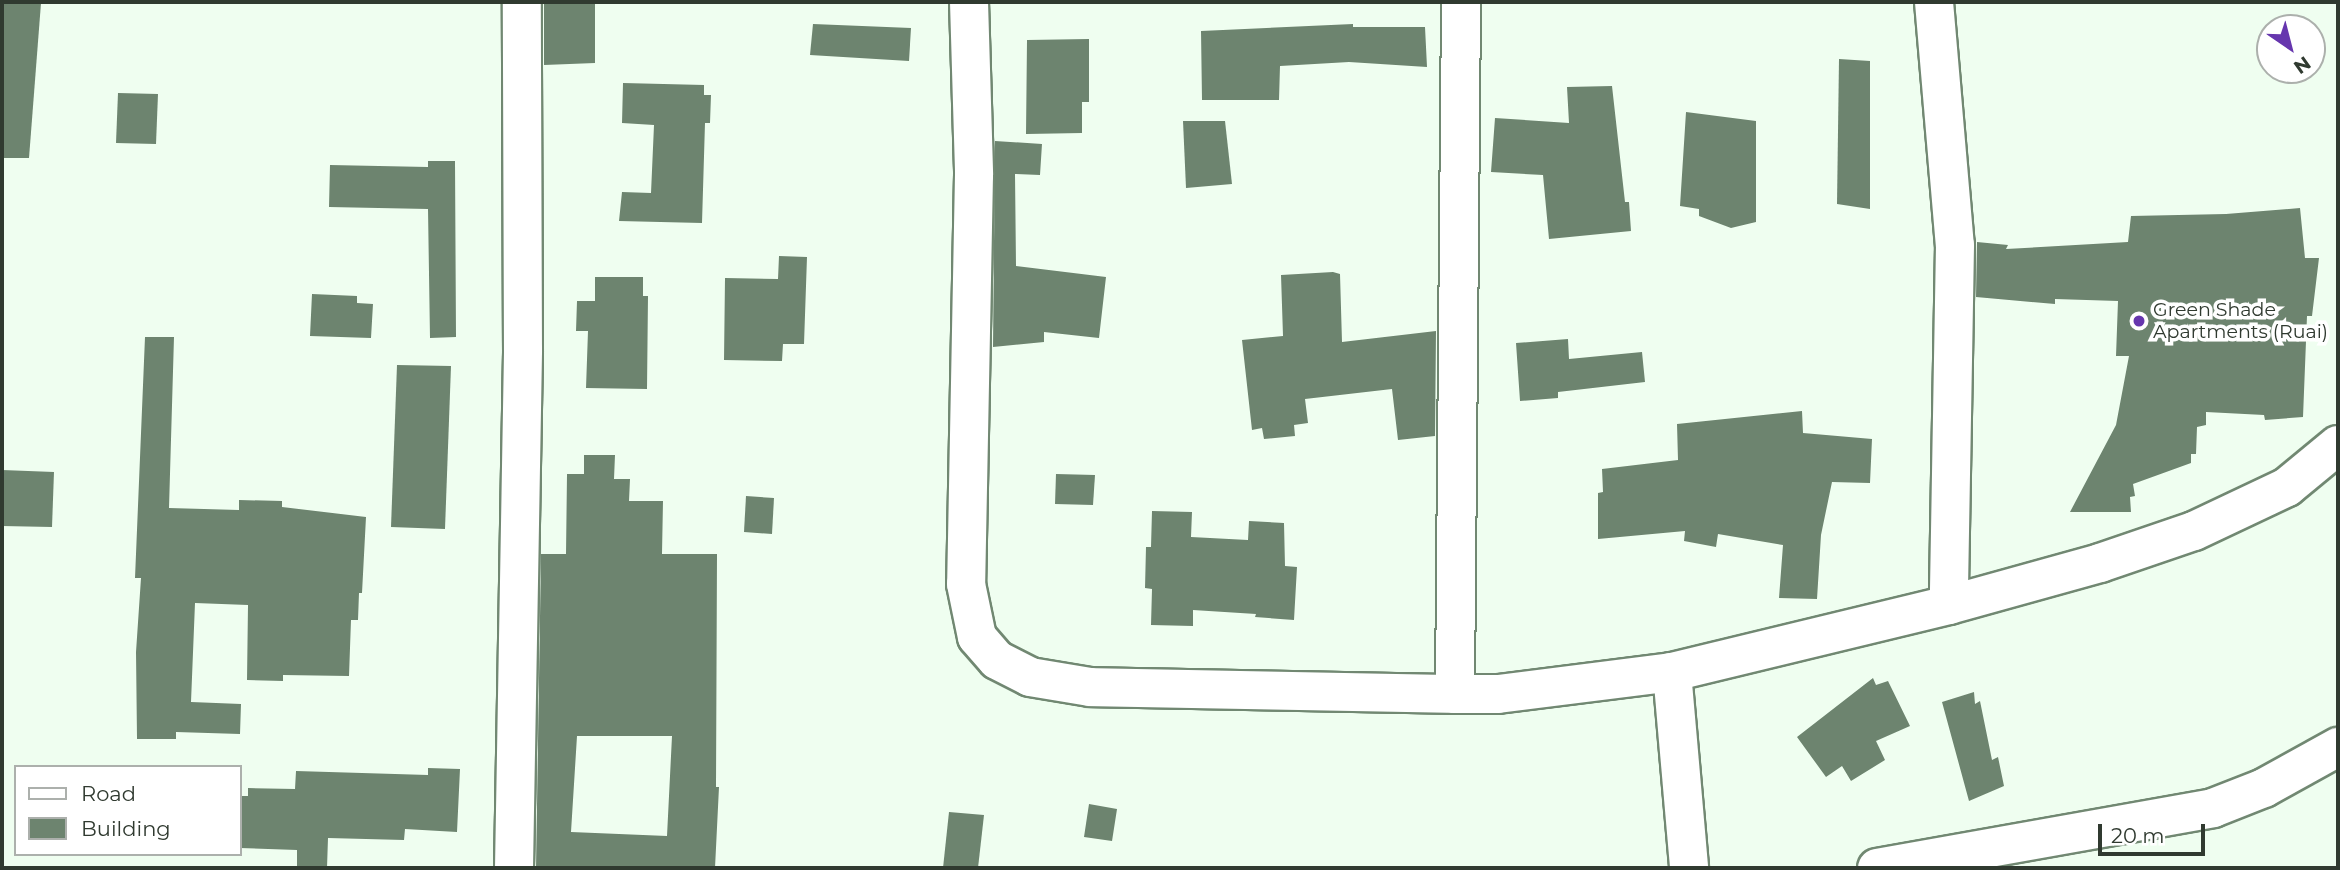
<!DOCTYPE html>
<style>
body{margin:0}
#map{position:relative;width:2340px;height:870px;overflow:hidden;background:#effef0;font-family:Montserrat,sans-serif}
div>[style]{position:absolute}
.building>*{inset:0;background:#6d846f}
.roads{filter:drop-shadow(2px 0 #718872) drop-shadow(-2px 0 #718872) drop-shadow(0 2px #718872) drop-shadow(0 -2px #718872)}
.minor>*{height:38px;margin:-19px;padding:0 19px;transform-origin:19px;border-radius:19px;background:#fff}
.dots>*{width:19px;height:19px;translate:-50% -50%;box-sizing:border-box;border:4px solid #fff;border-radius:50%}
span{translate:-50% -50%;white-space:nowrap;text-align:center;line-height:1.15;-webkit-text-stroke:7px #fff;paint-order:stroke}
.poi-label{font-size:19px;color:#303a30}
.left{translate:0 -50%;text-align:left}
.frame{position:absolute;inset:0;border:4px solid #303a30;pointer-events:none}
.legend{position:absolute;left:14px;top:765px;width:228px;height:91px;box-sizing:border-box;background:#fff;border:2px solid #acb0ac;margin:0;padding:9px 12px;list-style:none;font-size:21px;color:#303a30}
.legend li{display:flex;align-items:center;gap:14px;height:35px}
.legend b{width:35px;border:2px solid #acb0ac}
.north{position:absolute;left:2256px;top:14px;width:70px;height:70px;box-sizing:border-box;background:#fff;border:2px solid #acb0ac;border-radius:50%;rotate:145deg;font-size:19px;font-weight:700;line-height:28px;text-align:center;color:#303a30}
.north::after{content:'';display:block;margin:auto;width:24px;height:32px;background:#6636ae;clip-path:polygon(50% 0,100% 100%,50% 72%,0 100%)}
.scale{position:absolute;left:2098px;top:824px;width:107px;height:32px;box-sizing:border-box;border:4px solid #303a30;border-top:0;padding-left:9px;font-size:21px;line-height:24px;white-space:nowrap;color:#303a30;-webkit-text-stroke:5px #fff;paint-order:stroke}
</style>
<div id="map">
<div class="building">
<div style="clip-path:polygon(2px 2px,41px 3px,29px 158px,2px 158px)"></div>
<div style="clip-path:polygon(544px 2px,595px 2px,595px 63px,544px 65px)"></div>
<div style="clip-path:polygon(813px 24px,911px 28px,909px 61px,810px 55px)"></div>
<div style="clip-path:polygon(1353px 24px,1353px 27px,1425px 27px,1427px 67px,1349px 62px,1280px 66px,1279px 100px,1202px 100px,1201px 31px)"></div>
<div style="clip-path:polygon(1089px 39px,1089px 102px,1082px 102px,1082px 133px,1026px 134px,1027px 40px)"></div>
<div style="clip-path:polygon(1839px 59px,1870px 61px,1870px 209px,1837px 204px)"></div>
<div style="clip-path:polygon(623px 83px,704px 85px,704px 95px,711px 95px,710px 123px,705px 123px,702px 223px,619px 221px,622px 192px,651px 193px,654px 125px,622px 123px)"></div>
<div style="clip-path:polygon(1612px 86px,1625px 202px,1629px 202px,1631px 231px,1549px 239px,1543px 175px,1491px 172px,1495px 118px,1569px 123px,1567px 87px)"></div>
<div style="clip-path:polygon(118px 93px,158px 94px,156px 144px,116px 143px)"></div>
<div style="clip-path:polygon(1686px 112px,1756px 121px,1756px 222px,1731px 228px,1699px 216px,1699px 209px,1680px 206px)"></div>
<div style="clip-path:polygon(1183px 121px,1225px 121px,1232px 184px,1186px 188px)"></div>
<div style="clip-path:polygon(995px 141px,1042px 144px,1040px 175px,1015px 174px,1016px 266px,1106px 277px,1099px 338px,1044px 332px,1044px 342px,993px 347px)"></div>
<div style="clip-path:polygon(428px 161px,455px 161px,456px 337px,430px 338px,428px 209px,329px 207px,330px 165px,428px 167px)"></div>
<div style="clip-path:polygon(2300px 208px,2305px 258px,2319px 258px,2312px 316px,2307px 316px,2303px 417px,2265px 420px,2264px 415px,2206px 412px,2206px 425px,2197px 427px,2196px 454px,2191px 454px,2191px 463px,2133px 484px,2135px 496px,2130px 497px,2131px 512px,2070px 512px,2116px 425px,2129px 356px,2116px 356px,2118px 301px,2055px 299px,2055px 304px,1976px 297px,1977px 242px,2008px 245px,2006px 249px,2128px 242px,2131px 216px,2226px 214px)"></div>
<div style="clip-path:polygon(779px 256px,807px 257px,804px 344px,783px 344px,782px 361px,724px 360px,725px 278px,778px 279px)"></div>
<div style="clip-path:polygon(1333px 272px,1340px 274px,1342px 342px,1436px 331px,1435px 436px,1398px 440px,1392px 389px,1305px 399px,1308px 423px,1294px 425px,1295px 436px,1264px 439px,1262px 428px,1252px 430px,1242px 340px,1283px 336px,1281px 275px)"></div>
<div style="clip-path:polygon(595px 277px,643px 277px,643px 296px,648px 296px,647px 389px,586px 388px,588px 331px,576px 331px,577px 301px,595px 301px)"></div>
<div style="clip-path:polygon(312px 294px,357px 296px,357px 303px,373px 304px,371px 338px,310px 336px)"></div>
<div style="clip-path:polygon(145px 337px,174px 337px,169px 508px,239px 510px,239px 500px,282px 501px,282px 507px,366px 517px,362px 593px,359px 593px,358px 620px,351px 620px,349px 676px,283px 675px,283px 681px,247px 680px,248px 605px,195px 603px,191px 702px,241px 704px,240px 734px,176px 732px,176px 739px,137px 739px,136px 652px,141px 578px,135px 578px)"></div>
<div style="clip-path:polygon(1568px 339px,1569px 359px,1642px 352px,1645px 382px,1558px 392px,1558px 398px,1520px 401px,1516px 343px)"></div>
<div style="clip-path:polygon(397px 365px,451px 366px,445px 529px,391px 527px)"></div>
<div style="clip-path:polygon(1802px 411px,1803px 433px,1872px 439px,1870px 483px,1832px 482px,1821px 535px,1817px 599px,1779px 598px,1783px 545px,1718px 534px,1716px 547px,1684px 541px,1685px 531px,1598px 539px,1598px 493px,1603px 492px,1602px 469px,1678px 460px,1677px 424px)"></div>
<div style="clip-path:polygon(evenodd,584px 455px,615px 455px,614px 479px,630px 479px,629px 501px,663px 501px,662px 554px,717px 554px,716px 787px,719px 787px,715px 868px,536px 868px,541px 554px,566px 554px,567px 474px,584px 474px,584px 455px,577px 736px,672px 736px,667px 836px,571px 832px,577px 736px)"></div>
<div style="clip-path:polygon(2px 470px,54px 472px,52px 527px,2px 526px)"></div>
<div style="clip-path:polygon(1056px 474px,1095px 475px,1093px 505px,1055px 504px)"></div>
<div style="clip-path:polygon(746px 496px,774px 498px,772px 534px,744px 532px)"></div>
<div style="clip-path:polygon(1152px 511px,1192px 512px,1191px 537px,1248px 540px,1249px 521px,1284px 523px,1285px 566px,1297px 567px,1294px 620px,1255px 617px,1256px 614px,1193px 610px,1193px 626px,1151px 625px,1152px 589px,1145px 588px,1146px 547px,1151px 547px)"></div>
<div style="clip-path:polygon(1873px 678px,1876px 685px,1888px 681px,1910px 726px,1876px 741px,1885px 760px,1851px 781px,1842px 766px,1826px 777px,1797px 737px)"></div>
<div style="clip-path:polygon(1974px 692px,1975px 704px,1980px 701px,1992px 760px,1998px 757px,2004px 786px,1969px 801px,1942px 702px)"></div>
<div style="clip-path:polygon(428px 768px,460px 769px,457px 832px,405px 829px,404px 840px,328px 838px,327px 868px,297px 868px,297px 850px,240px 848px,240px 796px,248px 796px,248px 788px,295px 789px,296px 771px,428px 775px)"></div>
<div style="clip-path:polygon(1089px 804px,1117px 809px,1112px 841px,1084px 837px)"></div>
<div style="clip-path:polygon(949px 812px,984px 815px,978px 868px,943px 868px)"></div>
</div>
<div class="roads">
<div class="minor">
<div style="left:969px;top:2px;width:173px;rotate:88.3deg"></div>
<div style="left:974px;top:175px;width:409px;rotate:91.1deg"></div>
<div style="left:966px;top:584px;width:54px;rotate:78.3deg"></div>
<div style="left:977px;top:637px;width:30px;rotate:49deg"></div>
<div style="left:997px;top:660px;width:37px;rotate:27deg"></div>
<div style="left:1030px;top:677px;width:61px;rotate:9.5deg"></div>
<div style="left:1090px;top:687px;width:365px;rotate:1.1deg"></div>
<div style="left:1461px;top:2px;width:692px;rotate:90.5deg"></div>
<div style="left:1455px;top:694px;width:43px"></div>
<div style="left:1498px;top:694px;width:175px;rotate:-7.2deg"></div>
<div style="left:1672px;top:672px;width:285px;rotate:-13.6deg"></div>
<div style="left:1949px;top:605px;width:157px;rotate:-15.5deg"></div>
<div style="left:2100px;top:563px;width:99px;rotate:-18.8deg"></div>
<div style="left:2194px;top:531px;width:103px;rotate:-25.3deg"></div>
<div style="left:2287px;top:487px;width:66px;rotate:-39.5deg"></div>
<div style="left:1934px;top:2px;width:244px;rotate:85.1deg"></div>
<div style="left:1955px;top:245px;width:360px;rotate:91deg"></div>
<div style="left:1672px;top:672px;width:197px;rotate:85deg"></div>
<div style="left:514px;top:868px;width:518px;rotate:-89deg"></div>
<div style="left:523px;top:350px;width:348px;rotate:-90.2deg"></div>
<div style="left:1877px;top:868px;width:341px;rotate:-10.1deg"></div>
<div style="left:2213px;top:808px;width:55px;rotate:-21.4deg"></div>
<div style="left:2264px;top:788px;width:85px;rotate:-29deg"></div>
</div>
</div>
<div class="dots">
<div style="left:2139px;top:321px;background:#6636ae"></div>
</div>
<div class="poi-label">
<span class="left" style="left:2153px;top:321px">Green Shade<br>Apartments (Ruai)</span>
</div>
<div class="frame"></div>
<ul class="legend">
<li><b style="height:9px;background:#fff"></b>Road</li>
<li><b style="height:19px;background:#6d846f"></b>Building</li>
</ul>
<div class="north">N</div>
<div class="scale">20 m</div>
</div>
